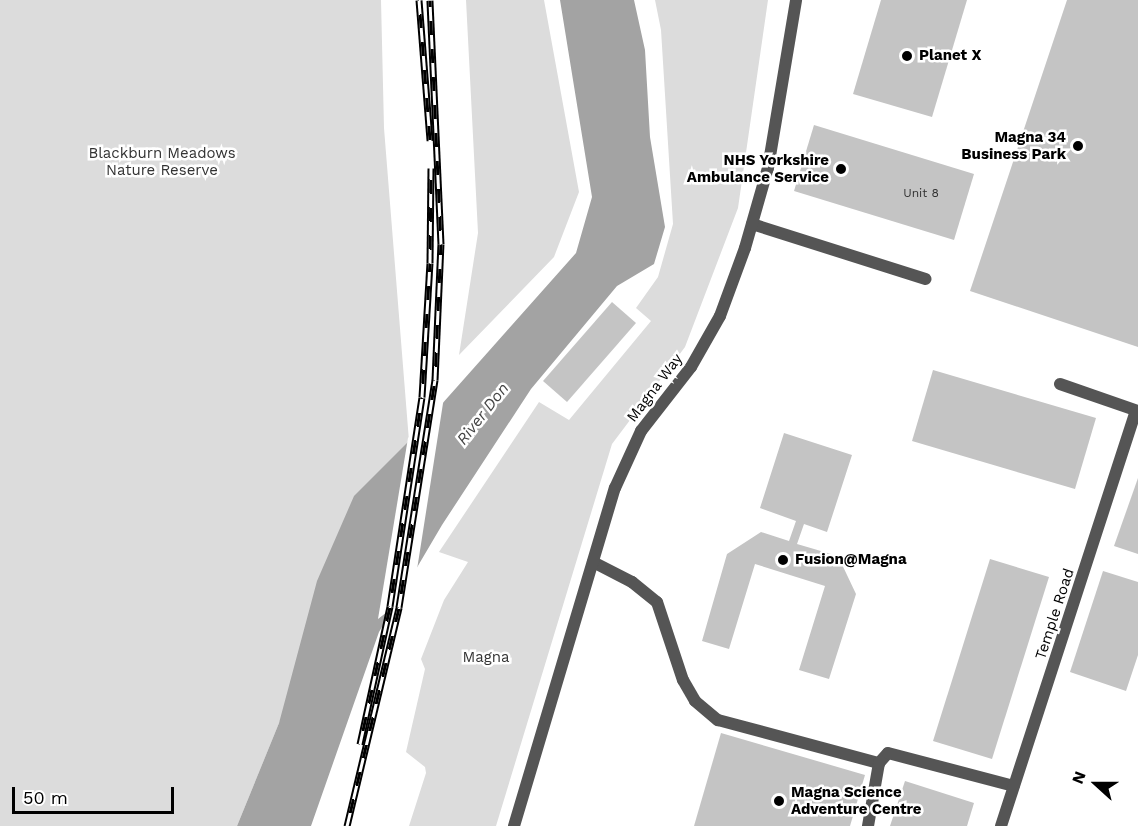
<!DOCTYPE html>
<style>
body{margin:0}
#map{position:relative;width:1138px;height:826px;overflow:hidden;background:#fff;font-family:"Work Sans",sans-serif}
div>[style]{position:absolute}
.green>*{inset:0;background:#dcdcdc}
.water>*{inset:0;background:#a3a3a3}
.pier>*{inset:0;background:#fff}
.building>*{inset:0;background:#c4c4c4}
.lane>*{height:12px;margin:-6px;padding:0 6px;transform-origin:6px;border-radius:6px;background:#555}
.street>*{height:12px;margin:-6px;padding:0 6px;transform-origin:6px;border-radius:6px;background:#555}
.rail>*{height:7px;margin-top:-3.5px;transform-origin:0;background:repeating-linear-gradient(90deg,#fff 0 14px,#000 0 28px);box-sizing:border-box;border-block:2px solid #000}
.dots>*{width:16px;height:16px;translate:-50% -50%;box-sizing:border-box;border:3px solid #fff;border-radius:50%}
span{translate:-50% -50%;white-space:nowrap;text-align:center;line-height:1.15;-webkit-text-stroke:5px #fff;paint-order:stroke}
.number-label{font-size:12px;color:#313131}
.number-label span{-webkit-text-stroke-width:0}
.poi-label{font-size:15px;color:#000;font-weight:700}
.left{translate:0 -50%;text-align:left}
.right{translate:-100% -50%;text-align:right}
.park-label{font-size:15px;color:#333}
.street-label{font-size:15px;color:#000}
.water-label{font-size:16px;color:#444;font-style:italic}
.north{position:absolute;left:1066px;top:754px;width:60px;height:60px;-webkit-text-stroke:4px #fff;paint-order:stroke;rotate:291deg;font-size:16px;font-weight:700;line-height:24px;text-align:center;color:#000}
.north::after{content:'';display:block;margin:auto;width:21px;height:27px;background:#000;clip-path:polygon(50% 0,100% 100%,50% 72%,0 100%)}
.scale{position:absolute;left:12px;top:787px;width:162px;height:27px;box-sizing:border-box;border:3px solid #000;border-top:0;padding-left:8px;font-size:18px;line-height:21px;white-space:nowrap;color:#000;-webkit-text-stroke:4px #fff;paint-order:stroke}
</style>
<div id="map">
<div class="green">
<div style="clip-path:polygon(0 0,381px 0,384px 128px,409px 441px,279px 723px,237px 826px,0 826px)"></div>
<div style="clip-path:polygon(466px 0,544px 0,579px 192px,554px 257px,459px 355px,478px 233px)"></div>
<div style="clip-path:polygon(655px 0,768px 0,738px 208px,685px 347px,612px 444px,496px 826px,409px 826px,426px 773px,425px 767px,406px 752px,425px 669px,421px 659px,444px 600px,468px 562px,439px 552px,539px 402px,569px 420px,651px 321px,636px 308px,658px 277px,673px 224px,661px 30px)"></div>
</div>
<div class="water">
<div style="clip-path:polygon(560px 0,634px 0,645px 50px,650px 137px,665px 227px,654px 264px,617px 286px,531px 389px,442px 525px,379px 632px,311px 826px,237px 826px,279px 723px,317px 581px,354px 496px,409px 441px,576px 253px,592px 197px)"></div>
</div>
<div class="pier">
<div style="clip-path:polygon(444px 397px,416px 576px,400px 602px,378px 619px,408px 438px)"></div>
</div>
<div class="building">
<div style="clip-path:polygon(881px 0,967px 0,932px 117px,853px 94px)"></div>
<div style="clip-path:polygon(1067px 0,1138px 0,1138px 347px,970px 291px)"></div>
<div style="clip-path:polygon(814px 125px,974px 174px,954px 240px,794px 191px)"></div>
<div style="clip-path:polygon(612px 302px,636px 323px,567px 402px,543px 381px)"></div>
<div style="clip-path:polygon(933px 370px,1096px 418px,1075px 489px,912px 441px)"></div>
<div style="clip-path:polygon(784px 433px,852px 455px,827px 532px,804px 524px,797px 544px,838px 556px,856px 594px,829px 679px,799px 670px,825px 586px,755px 564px,729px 649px,702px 641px,727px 554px,761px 532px,789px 541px,796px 521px,760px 508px)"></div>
<div style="clip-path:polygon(1138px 478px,1138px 554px,1114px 546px)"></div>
<div style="clip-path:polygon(990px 559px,1049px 577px,992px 759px,933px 741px)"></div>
<div style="clip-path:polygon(1103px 571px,1138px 582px,1138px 655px,1126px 691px,1070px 672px)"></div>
<div style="clip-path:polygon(721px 733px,865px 775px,850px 826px,694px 826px)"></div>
<div style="clip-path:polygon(905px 781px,974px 803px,967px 826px,890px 826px)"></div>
</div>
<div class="lane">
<div style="left:752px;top:224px;width:182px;rotate:17.6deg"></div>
<div style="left:1060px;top:384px;width:83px;rotate:19.1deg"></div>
<div style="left:593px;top:562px;width:44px;rotate:27.1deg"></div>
<div style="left:632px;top:582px;width:32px;rotate:39deg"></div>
<div style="left:657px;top:602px;width:82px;rotate:71.6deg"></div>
<div style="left:683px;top:680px;width:24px;rotate:60deg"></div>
<div style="left:695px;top:701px;width:30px;rotate:40deg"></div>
<div style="left:718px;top:720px;width:167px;rotate:15deg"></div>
<div style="left:868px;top:826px;width:64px;rotate:-80.1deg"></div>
<div style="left:879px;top:763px;width:13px;rotate:-48deg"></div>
<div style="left:888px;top:753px;width:130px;rotate:14.7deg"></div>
</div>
<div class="street">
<div style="left:514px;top:826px;width:353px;rotate:-73.4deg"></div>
<div style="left:615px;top:488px;width:63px;rotate:-65.5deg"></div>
<div style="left:641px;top:431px;width:81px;rotate:-52deg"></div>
<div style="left:691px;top:367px;width:59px;rotate:-60.4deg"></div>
<div style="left:720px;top:316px;width:72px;rotate:-69.8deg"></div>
<div style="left:745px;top:248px;width:83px;rotate:-74deg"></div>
<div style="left:768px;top:168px;width:170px;rotate:-80.5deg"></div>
<div style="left:1001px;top:826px;width:436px;rotate:-72deg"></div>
</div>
<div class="rail">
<div style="left:419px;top:0;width:141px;rotate:85.5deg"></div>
<div style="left:360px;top:744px;width:141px;rotate:-77.7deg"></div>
<div style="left:390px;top:606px;width:211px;rotate:-81.3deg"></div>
<div style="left:422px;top:397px;width:134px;rotate:-86.6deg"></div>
<div style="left:430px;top:263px;width:95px;rotate:-89.4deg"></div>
<div style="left:347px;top:826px;width:225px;rotate:-76.6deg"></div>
<div style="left:399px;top:607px;width:230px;rotate:-81deg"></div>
<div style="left:435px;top:380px;width:136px;rotate:-87.5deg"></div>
<div style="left:441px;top:244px;width:244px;rotate:-92.6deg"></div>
</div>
<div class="dots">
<div style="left:907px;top:56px;background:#000"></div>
<div style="left:1078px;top:146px;background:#000"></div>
<div style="left:841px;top:169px;background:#000"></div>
<div style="left:783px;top:560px;background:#000"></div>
<div style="left:779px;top:801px;background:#000"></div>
</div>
<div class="number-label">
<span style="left:921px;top:194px">Unit 8</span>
</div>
<div class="poi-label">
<span class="left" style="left:919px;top:56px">Planet X</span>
<span class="right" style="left:1066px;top:146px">Magna 34<br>Business Park</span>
<span class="right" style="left:829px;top:169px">NHS Yorkshire<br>Ambulance Service</span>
<span class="left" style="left:795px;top:560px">Fusion@Magna</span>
<span class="left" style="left:791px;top:801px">Magna Science<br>Adventure Centre</span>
</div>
<div class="park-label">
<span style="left:162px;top:162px">Blackburn Meadows<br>Nature Reserve</span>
<span style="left:486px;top:658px">Magna</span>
</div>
<div class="street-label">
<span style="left:655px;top:388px;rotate:-53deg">Magna Way</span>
<span style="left:1055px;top:614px;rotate:-72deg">Temple Road</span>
</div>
<div class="water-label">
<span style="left:483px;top:414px;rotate:-52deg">River Don</span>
</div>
<div class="north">N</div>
<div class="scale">50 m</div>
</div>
